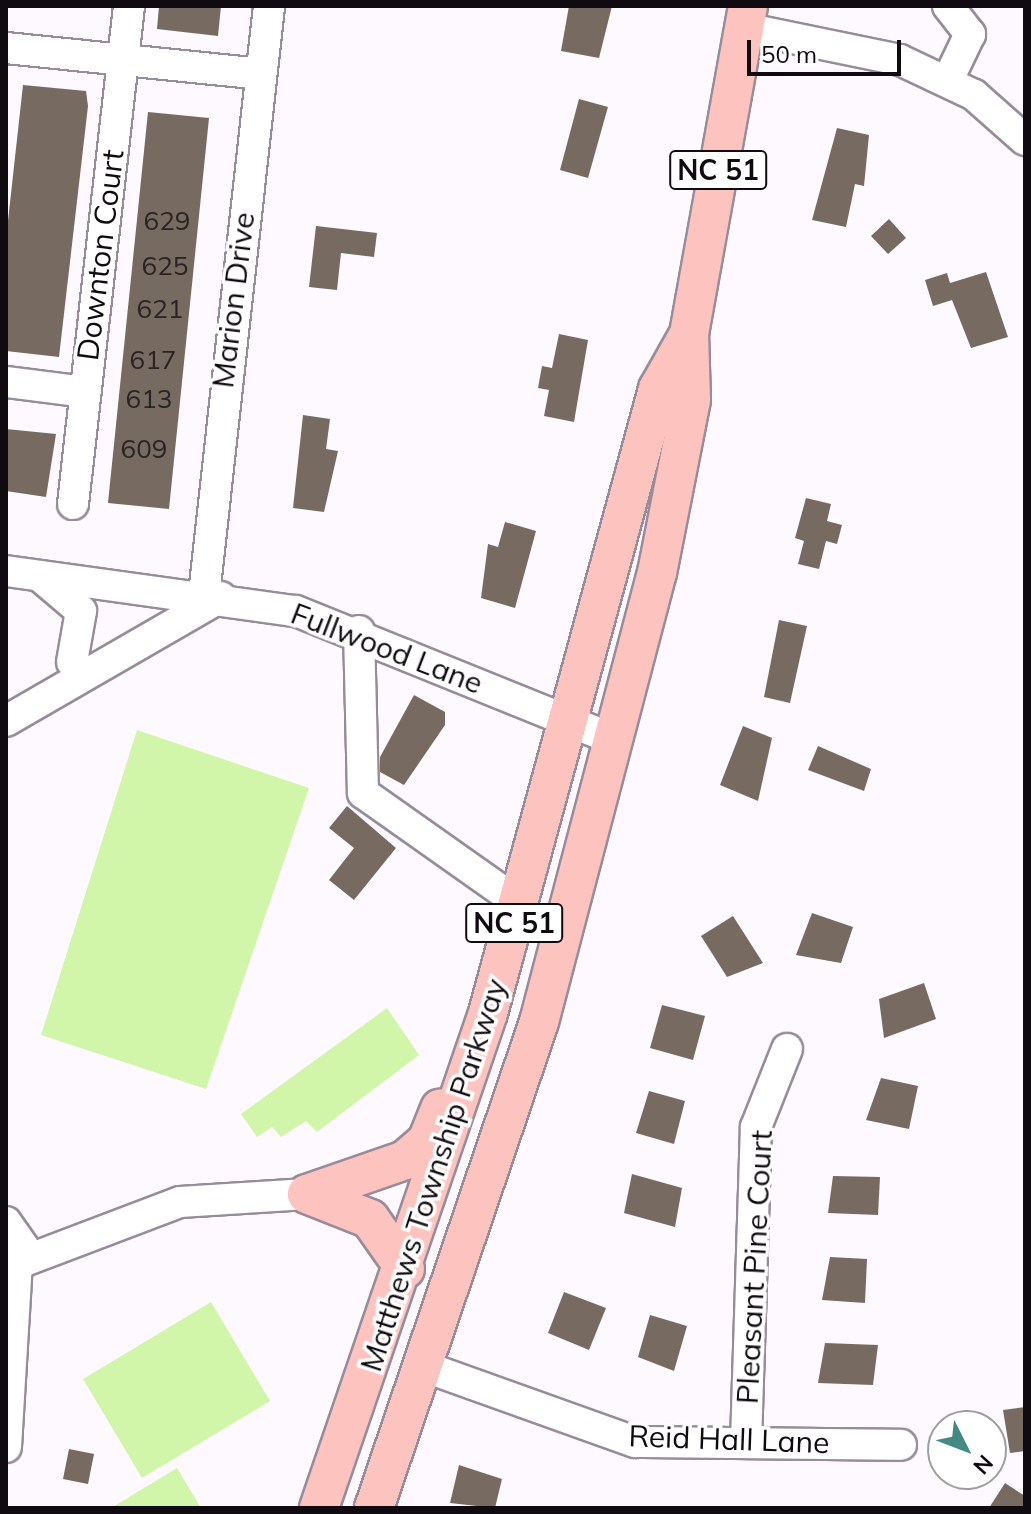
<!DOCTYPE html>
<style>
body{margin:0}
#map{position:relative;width:1031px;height:1514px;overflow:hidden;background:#fdf9ff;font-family:Mulish,sans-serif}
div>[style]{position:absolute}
.green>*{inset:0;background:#d1f6aa}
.building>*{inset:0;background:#776a60}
.roads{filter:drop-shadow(2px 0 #978c9a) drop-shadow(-2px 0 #978c9a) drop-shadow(0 2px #978c9a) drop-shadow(0 -2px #978c9a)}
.minor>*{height:30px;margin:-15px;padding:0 15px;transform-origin:15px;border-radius:15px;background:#fff}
.major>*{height:38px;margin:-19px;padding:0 19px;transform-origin:19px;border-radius:19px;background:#fdc3be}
span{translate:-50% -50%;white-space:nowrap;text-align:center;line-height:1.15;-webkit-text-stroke:7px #fff;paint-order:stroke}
.number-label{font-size:26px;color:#292324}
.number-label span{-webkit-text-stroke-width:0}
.shield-label span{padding:2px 6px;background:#fff;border:2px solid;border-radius:6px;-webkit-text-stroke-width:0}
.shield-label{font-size:28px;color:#0f0b10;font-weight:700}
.street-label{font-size:30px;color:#0f0b10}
.frame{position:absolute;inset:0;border:8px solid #0f0b10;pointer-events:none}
.north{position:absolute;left:927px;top:1410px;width:80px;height:80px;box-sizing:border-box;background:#fff;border:2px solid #9f9d9f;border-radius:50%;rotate:132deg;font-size:22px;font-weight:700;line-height:32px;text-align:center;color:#0f0b10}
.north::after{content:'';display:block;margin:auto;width:28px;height:36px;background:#438a84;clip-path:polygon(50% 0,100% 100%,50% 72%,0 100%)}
.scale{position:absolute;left:747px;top:40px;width:154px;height:36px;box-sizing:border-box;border:4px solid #0f0b10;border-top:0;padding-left:10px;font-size:24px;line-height:28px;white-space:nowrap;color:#0f0b10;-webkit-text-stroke:6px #fff;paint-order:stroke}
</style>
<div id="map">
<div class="green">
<div style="clip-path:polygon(137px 730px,309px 788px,206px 1089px,41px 1035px)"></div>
<div style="clip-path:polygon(387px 1008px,419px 1055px,317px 1132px,306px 1121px,281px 1137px,272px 1127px,257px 1137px,241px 1114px)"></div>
<div style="clip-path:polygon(211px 1302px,270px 1401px,142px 1478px,83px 1379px)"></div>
<div style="clip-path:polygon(177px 1468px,201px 1508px,111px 1508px)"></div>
</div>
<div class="building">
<div style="clip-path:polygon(159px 6px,221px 6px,218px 36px,157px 29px)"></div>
<div style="clip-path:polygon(569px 6px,612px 6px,599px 58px,561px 51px)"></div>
<div style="clip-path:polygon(23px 85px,86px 91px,88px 106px,59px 357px,6px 351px,6px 239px)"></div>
<div style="clip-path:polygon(579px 99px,608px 107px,588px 178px,560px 170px)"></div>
<div style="clip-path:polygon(148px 112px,209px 118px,169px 509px,108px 503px)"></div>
<div style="clip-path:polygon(837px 128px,869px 135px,864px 186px,855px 184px,846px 227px,812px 220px)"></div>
<div style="clip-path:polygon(889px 219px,906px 238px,888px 254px,871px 236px)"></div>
<div style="clip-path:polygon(316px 226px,377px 233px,374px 257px,341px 253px,337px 290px,309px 287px)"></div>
<div style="clip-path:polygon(986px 272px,1008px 337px,971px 348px,952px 300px,933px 306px,925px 280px,947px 273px,950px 283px)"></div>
<div style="clip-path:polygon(559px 334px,588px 340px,574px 422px,544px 416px,549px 390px,538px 388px,542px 366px,552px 368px)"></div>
<div style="clip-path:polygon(303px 415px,330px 419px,326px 449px,338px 451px,324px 512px,293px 508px)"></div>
<div style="clip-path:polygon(6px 429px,56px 434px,46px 497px,6px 491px)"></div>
<div style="clip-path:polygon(806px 498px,831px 504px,827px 521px,842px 525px,837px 544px,826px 541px,819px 569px,798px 564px,804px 541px,795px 538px)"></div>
<div style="clip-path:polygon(505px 522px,536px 531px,515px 608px,481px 598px,488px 544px,498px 547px)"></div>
<div style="clip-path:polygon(779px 620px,807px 626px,790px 703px,764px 697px)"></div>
<div style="clip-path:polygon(414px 695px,445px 712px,445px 725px,404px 785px,380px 772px,380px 757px)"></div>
<div style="clip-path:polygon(743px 726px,772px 738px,758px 801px,720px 785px)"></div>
<div style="clip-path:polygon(818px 746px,871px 769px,864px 791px,808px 770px)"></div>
<div style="clip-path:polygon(347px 806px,396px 848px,354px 900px,329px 880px,354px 848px,329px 828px)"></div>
<div style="clip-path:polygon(812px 913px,853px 927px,841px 963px,796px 955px)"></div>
<div style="clip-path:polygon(733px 916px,763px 963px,727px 977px,701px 936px)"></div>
<div style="clip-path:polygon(924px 983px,936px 1019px,884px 1038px,879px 999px)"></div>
<div style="clip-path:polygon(662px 1005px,705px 1016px,693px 1060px,650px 1048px)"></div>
<div style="clip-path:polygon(881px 1078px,918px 1086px,909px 1129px,866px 1120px)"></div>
<div style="clip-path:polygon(649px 1091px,685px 1101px,674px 1144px,636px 1133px)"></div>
<div style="clip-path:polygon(632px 1174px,682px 1188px,675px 1227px,624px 1213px)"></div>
<div style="clip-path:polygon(833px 1176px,880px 1177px,878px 1215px,828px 1213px)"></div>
<div style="clip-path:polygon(830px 1257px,867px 1259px,865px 1303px,822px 1300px)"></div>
<div style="clip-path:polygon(564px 1292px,606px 1308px,589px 1350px,548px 1333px)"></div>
<div style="clip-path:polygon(650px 1315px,687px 1326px,674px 1371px,638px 1357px)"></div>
<div style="clip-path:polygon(825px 1343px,878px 1345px,873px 1385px,818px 1383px)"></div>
<div style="clip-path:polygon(1025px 1407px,1025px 1451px,1010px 1453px,1003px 1410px)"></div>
<div style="clip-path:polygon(69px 1449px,94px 1454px,88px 1484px,63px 1479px)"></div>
<div style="clip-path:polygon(459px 1465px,502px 1479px,495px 1508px,450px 1503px)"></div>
<div style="clip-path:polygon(1005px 1483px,1025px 1496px,1025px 1508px,989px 1508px)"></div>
</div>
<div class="roads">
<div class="minor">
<div style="left:948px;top:6px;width:36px;rotate:52deg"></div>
<div style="left:970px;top:34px;width:51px;rotate:115.6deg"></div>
<div style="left:744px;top:28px;width:159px;rotate:11.6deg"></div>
<div style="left:900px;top:60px;width:82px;rotate:25.3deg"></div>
<div style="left:974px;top:95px;width:68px;rotate:41.4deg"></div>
<div style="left:6px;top:48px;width:255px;rotate:5.8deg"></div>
<div style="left:6px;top:382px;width:80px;rotate:7.2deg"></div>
<div style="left:73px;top:504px;width:501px;rotate:-83.58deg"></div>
<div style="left:6px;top:571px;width:293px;rotate:7.9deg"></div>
<div style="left:296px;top:611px;width:344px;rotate:22deg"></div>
<div style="left:42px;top:578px;width:51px;rotate:40.2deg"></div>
<div style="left:81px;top:611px;width:52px;rotate:100deg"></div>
<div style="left:204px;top:595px;width:593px;rotate:-83.7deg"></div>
<div style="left:359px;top:631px;width:162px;rotate:88.6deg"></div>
<div style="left:363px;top:793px;width:191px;rotate:35.2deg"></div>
<div style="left:6px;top:721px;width:248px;rotate:-30deg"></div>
<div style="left:6px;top:1222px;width:39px;rotate:55deg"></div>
<div style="left:6px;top:1268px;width:186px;rotate:-20.8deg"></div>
<div style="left:180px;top:1202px;width:127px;rotate:-3.6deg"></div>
<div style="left:425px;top:1367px;width:223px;rotate:19.7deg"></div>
<div style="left:635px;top:1442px;width:266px;rotate:0.6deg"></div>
<div style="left:746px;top:1443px;width:316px;rotate:-88.2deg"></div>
<div style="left:756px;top:1127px;width:84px;rotate:-68.3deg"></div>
<div style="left:6px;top:1447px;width:186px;rotate:-86.6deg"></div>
</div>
<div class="major">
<div style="left:307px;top:1194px;width:104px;rotate:-19.1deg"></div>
<div style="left:405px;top:1160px;width:29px;rotate:-41deg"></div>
<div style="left:427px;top:1141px;width:35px;rotate:-68deg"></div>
<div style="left:307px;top:1194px;width:68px;rotate:21.6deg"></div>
<div style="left:370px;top:1219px;width:61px;rotate:55deg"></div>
<div style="left:319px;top:1508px;width:523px;rotate:-71.15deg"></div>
<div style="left:488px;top:1013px;width:647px;rotate:-74.76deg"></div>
<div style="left:658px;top:389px;width:63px;rotate:-60.6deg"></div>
<div style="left:374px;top:1508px;width:513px;rotate:-71.25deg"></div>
<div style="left:539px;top:1022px;width:464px;rotate:-75.3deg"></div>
<div style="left:657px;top:573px;width:176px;rotate:-78.9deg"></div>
<div style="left:691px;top:400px;width:66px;rotate:-91.7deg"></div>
<div style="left:689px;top:334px;width:333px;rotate:-79.8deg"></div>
</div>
</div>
<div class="number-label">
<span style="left:167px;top:221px">629</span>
<span style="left:165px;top:266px">625</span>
<span style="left:160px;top:309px">621</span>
<span style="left:153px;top:360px">617</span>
<span style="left:149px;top:399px">613</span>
<span style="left:144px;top:449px">609</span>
</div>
<div class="shield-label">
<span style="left:718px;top:170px">NC 51</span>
<span style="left:514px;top:923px">NC 51</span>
</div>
<div class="street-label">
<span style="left:100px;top:255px;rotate:-83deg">Downton Court</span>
<span style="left:233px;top:300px;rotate:-83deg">Marion Drive</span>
<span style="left:387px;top:648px;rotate:21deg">Fullwood Lane</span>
<span style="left:433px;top:1175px;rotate:-72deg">Matthews Township Parkway</span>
<span style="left:754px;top:1267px;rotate:-87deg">Pleasant Pine Court</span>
<span style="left:729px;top:1439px;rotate:2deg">Reid Hall Lane</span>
</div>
<div class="frame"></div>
<div class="north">N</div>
<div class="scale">50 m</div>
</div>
